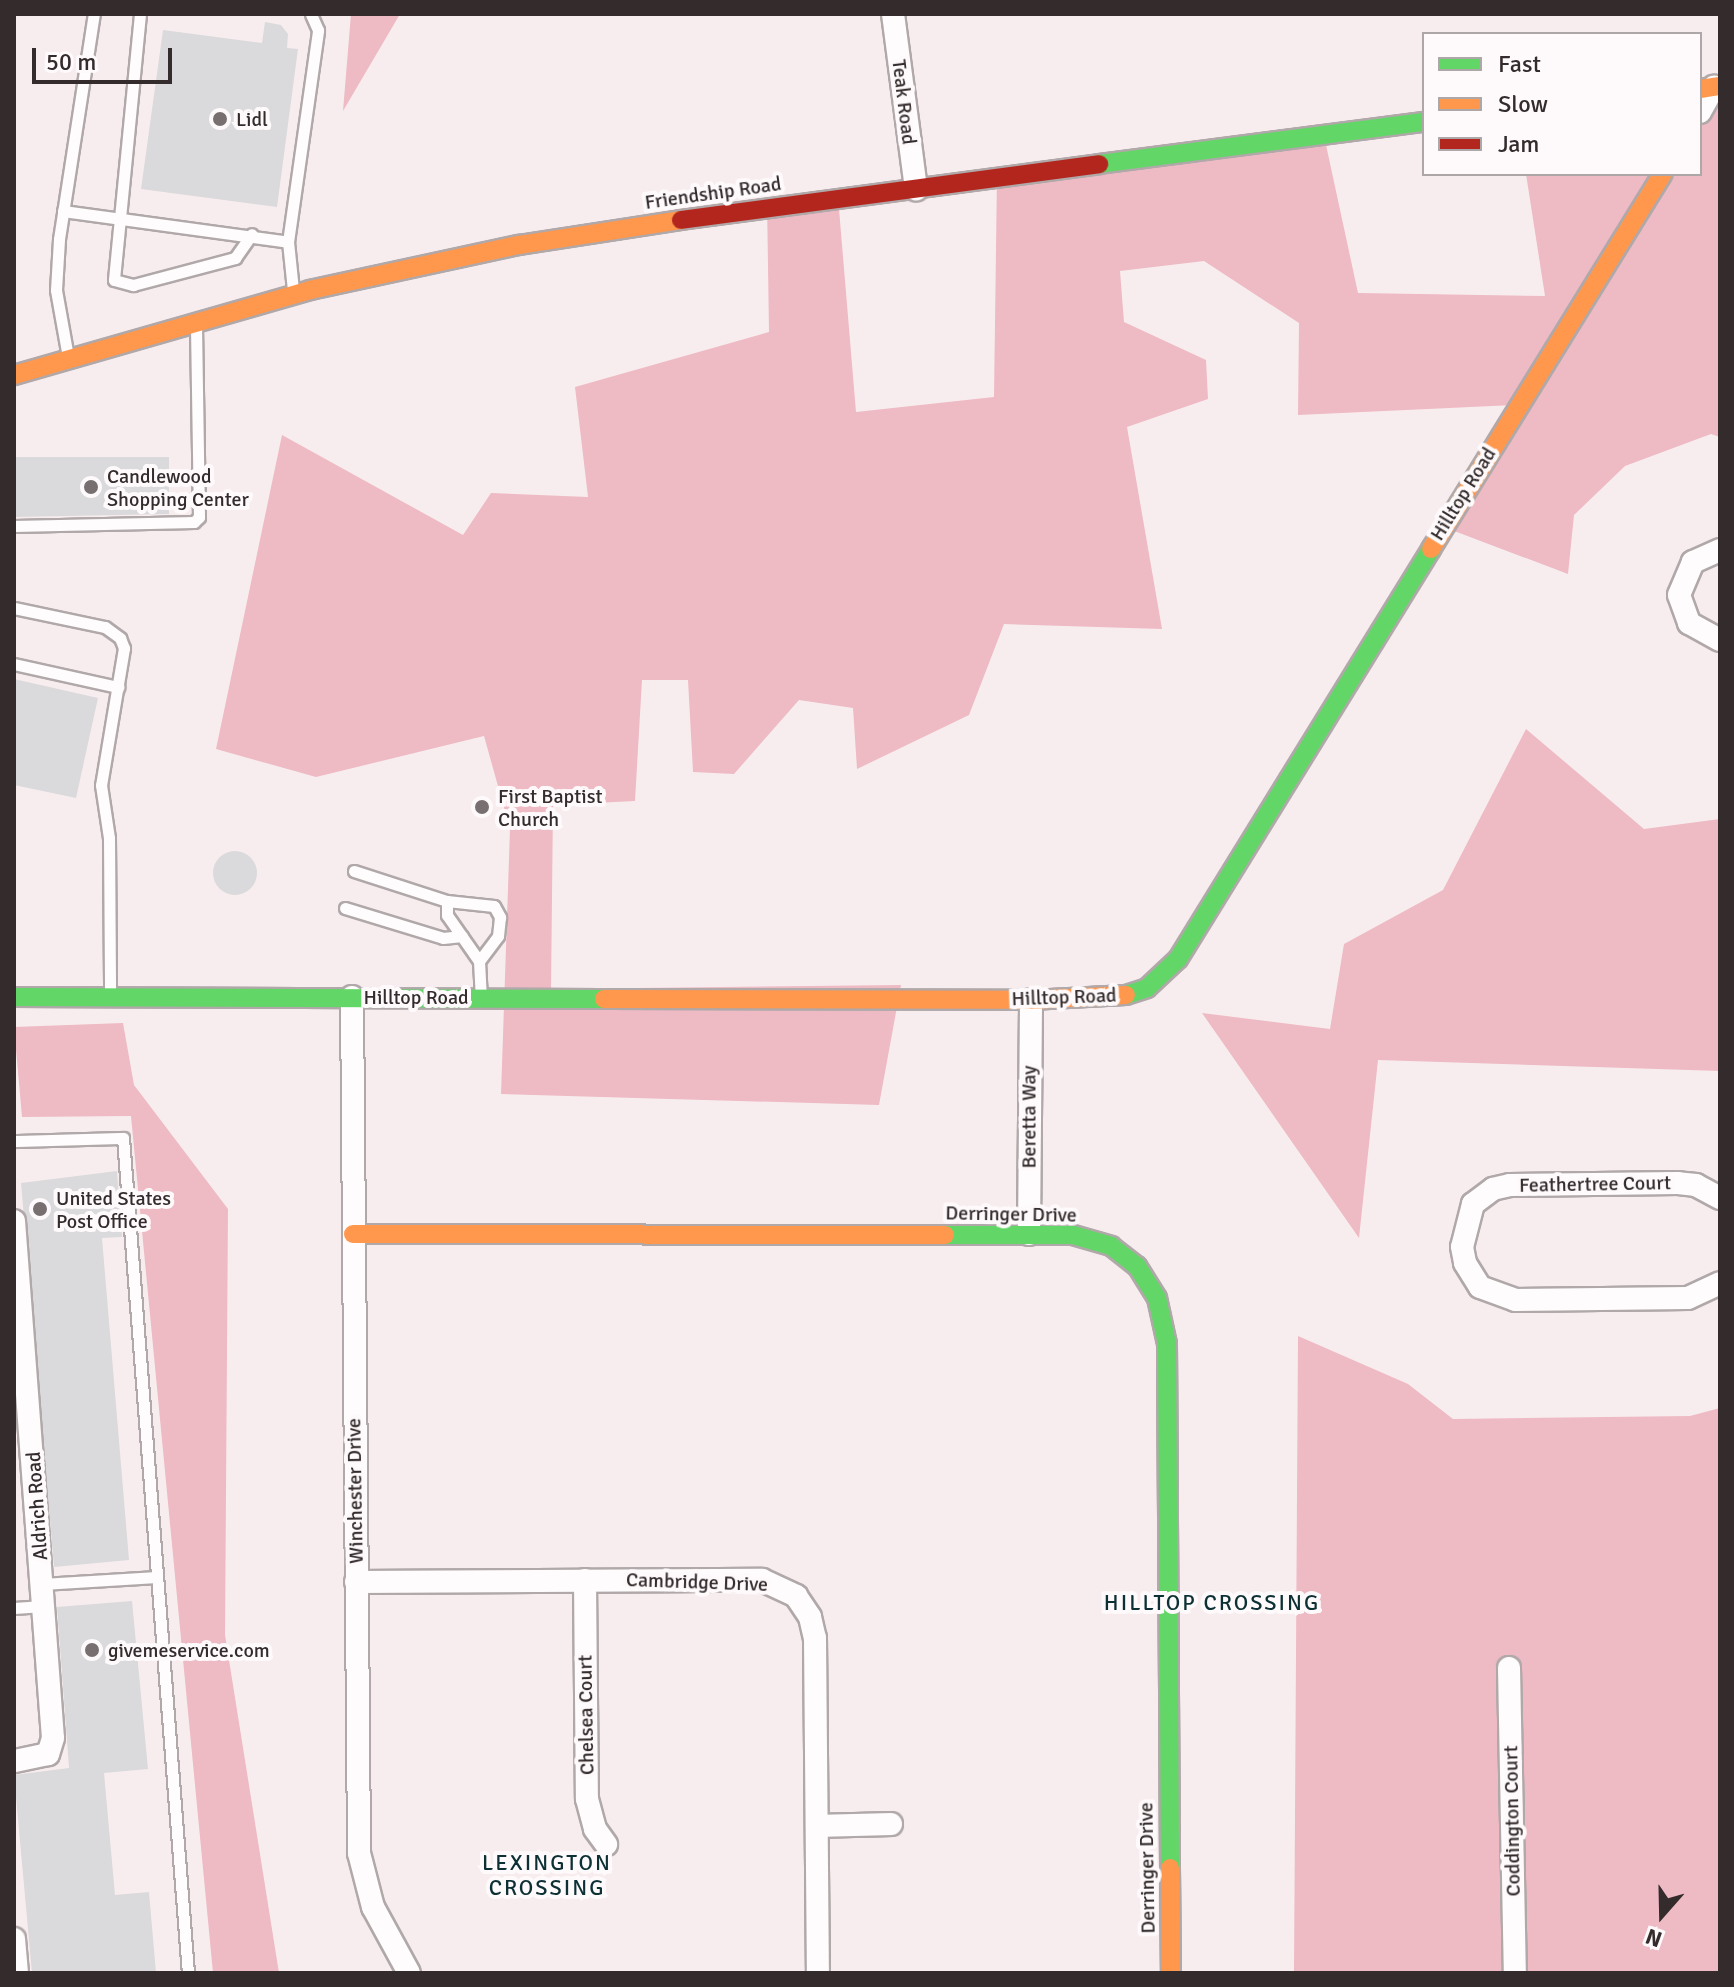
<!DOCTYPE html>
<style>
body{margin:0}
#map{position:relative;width:1734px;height:1987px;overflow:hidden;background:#f8edee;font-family:Signika,sans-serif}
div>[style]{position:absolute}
.forest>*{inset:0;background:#eebac4}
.building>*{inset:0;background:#dad9db}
.round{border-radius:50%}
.roads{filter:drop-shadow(2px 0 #b0a8a9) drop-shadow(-2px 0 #b0a8a9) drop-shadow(0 2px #b0a8a9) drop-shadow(0 -2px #b0a8a9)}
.lane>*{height:11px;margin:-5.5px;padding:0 5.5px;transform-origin:5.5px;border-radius:5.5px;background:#fefcfc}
.street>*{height:22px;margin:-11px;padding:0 11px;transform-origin:11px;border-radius:11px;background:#fefcfc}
.fast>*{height:18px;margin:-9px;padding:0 9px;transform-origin:9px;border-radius:9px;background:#63d668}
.slow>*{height:18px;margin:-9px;padding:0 9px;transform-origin:9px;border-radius:9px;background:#ff974d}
.jam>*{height:18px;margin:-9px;padding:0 9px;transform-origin:9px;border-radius:9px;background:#b3261e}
.dots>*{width:22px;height:22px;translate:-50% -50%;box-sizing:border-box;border:4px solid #fefafb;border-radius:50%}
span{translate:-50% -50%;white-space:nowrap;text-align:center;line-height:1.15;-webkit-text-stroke:8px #fefafb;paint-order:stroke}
.street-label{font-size:20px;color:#332b2c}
.poi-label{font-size:20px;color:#332b2c}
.left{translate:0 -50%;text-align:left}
.neighbourhood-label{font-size:22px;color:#0d3035;letter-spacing:2px}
.frame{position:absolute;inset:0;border:16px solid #332b2c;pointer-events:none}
.legend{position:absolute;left:1422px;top:32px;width:280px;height:144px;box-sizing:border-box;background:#fefafb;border:2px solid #ada7a8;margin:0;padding:10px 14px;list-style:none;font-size:24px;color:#332b2c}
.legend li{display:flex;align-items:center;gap:16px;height:40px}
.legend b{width:40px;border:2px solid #ada7a8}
.north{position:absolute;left:1622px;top:1875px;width:80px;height:80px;-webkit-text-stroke:6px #fefafb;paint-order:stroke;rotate:200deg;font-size:22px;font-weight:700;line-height:32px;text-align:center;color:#332b2c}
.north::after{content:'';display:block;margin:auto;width:28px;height:36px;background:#332b2c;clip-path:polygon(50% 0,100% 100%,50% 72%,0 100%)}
.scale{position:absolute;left:32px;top:48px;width:140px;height:36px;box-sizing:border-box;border:4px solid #332b2c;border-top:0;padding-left:10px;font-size:24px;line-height:28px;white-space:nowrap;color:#332b2c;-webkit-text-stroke:6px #fefafb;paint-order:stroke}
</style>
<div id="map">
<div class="forest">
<div style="clip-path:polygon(351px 14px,400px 14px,343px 111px)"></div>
<div style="clip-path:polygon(1720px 77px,1720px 437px,1711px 434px,1625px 466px,1574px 515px,1568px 574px,1441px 526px,1514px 405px,1298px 415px,1299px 323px,1204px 261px,1120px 271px,1124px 322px,1206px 360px,1208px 399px,1127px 427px,1162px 629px,1004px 624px,969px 715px,857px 769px,853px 708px,799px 700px,734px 774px,693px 772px,688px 680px,642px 680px,635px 801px,553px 805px,551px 989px,901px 985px,879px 1105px,501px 1094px,510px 829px,484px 736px,316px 777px,216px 749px,282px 435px,463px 535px,491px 493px,588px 497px,575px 387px,769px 332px,767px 201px,838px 197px,856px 412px,994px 397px,997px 175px,1323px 131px,1358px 293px,1545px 296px,1526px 174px,1700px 174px,1700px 80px)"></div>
<div style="clip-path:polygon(1526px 729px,1644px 829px,1720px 819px,1720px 1071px,1378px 1060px,1359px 1238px,1202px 1013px,1330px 1029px,1344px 944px,1443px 890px)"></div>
<div style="clip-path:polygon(123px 1023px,134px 1085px,228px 1209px,225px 1635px,279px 1973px,213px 1973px,131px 1116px,22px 1117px,14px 1027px)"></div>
<div style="clip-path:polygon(1298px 1336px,1408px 1384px,1453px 1419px,1690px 1416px,1720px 1408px,1720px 1973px,1294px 1973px)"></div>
</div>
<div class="building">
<div style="clip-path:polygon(265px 22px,281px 25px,288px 34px,287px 48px,298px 49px,277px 207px,141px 189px,163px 30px,262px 43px)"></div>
<div style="clip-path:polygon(14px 457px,169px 457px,169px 514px,14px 517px)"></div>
<div style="clip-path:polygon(14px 679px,98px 698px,76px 798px,14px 785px)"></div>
<div class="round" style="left:213px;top:851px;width:44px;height:44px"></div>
<div style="clip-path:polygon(117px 1171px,122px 1237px,102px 1238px,129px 1560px,54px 1567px,21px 1183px)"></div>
<div style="clip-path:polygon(132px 1601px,148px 1769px,104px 1773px,115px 1895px,149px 1892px,156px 1973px,32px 1973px,14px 1775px,69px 1768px,57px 1607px)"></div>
</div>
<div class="roads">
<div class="lane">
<div style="left:140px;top:14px;width:267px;rotate:95.6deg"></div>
<div style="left:114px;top:280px;width:20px;rotate:15deg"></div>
<div style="left:133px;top:285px;width:106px;rotate:-14.8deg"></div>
<div style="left:235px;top:258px;width:29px;rotate:-55deg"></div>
<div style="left:63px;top:211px;width:227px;rotate:7.8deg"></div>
<div style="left:293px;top:290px;width:48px;rotate:-95.9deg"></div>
<div style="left:288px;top:242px;width:214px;rotate:-81.9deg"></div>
<div style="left:318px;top:30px;width:17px;rotate:-114deg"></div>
<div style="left:68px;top:357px;width:68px;rotate:-100.2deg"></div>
<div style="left:56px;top:290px;width:51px;rotate:-86.6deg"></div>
<div style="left:59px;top:239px;width:228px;rotate:-81.2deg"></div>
<div style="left:14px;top:526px;width:180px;rotate:-1.3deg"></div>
<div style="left:194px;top:522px;width:7px;rotate:-45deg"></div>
<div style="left:199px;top:517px;width:192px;rotate:-90.9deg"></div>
<div style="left:14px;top:608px;width:93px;rotate:11.8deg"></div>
<div style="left:105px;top:627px;width:19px;rotate:36deg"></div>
<div style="left:120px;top:638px;width:11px;rotate:68deg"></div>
<div style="left:124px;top:648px;width:139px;rotate:99.5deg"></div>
<div style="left:101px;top:785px;width:54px;rotate:81.4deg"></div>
<div style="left:109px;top:838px;width:156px;rotate:89.6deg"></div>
<div style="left:14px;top:664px;width:107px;rotate:12.5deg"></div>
<div style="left:354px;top:871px;width:98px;rotate:17.9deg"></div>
<div style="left:345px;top:908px;width:102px;rotate:17deg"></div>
<div style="left:443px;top:938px;width:19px;rotate:-6deg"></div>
<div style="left:479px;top:961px;width:56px;rotate:-124.8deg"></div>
<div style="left:447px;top:915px;width:14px;rotate:-90deg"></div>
<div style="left:447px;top:901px;width:47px;rotate:6.1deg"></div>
<div style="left:494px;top:906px;width:13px;rotate:61deg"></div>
<div style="left:500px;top:917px;width:19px;rotate:96deg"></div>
<div style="left:498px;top:936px;width:31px;rotate:127deg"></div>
<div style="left:479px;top:961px;width:35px;rotate:87deg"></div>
<div style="left:14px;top:1141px;width:109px;rotate:-1.6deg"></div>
<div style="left:123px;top:1138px;width:838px;rotate:85.55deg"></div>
<div style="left:42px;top:1584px;width:115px;rotate:-3.5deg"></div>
<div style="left:14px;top:1608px;width:29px;rotate:-4deg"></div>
</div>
<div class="street">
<div style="left:893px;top:14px;width:177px;rotate:82.5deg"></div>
<div style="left:1700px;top:112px;width:29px;rotate:-61deg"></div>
<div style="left:1720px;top:550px;width:30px;rotate:156deg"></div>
<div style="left:1693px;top:562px;width:36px;rotate:113deg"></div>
<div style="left:1679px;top:595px;width:30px;rotate:70deg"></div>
<div style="left:1689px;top:623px;width:35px;rotate:29deg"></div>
<div style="left:352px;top:997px;width:856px;rotate:89.53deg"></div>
<div style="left:359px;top:1853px;width:56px;rotate:75.5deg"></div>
<div style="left:373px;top:1907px;width:75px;rotate:61.4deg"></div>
<div style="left:1720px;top:1198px;width:27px;rotate:-152deg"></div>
<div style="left:1696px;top:1185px;width:18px;rotate:-174deg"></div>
<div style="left:1678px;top:1183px;width:168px;rotate:179.3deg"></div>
<div style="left:1510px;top:1185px;width:17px;rotate:167deg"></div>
<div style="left:1493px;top:1189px;width:25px;rotate:143deg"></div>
<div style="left:1473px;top:1204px;width:44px;rotate:104.3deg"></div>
<div style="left:1462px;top:1247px;width:16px;rotate:79deg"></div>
<div style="left:1465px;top:1263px;width:28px;rotate:58deg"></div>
<div style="left:1480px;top:1287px;width:37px;rotate:20deg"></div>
<div style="left:1515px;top:1300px;width:173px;rotate:-0.7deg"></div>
<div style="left:1688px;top:1298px;width:35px;rotate:-25deg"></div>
<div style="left:14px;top:1221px;width:518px;rotate:85.69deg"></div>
<div style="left:53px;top:1738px;width:17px;rotate:107deg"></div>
<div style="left:48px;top:1754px;width:35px;rotate:168deg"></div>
<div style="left:1029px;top:1234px;width:234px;rotate:-89.5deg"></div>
<div style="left:585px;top:1580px;width:219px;rotate:89.5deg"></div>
<div style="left:587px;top:1799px;width:31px;rotate:75deg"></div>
<div style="left:595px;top:1829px;width:19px;rotate:54deg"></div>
<div style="left:356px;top:1582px;width:406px;rotate:-0.3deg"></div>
<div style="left:762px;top:1580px;width:38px;rotate:25deg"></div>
<div style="left:796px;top:1596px;width:25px;rotate:56deg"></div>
<div style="left:810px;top:1617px;width:22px;rotate:77deg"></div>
<div style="left:815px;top:1638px;width:335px;rotate:89.5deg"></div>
<div style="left:1509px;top:1668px;width:305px;rotate:88.9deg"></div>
<div style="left:817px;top:1826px;width:74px;rotate:-1.5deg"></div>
<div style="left:14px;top:1939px;width:34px;rotate:85deg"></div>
</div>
<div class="fast">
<div style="left:1099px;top:164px;width:328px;rotate:-7.4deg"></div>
<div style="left:1126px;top:995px;width:22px;rotate:-18deg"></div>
<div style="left:1147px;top:988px;width:42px;rotate:-43.1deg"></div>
<div style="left:1178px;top:959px;width:482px;rotate:-58.3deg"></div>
<div style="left:14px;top:997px;width:590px;rotate:0.19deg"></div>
<div style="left:945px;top:1235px;width:128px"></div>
<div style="left:1073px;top:1235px;width:40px;rotate:16deg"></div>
<div style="left:1111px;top:1246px;width:33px;rotate:38deg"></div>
<div style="left:1137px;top:1266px;width:38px;rotate:58deg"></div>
<div style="left:1157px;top:1298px;width:47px;rotate:77.7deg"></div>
<div style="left:1167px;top:1344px;width:524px;rotate:89.67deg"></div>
</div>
<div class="slow">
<div style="left:1700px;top:89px;width:20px;rotate:-9deg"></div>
<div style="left:14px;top:375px;width:308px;rotate:-16deg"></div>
<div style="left:310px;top:290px;width:214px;rotate:-12.2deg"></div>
<div style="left:519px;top:245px;width:164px;rotate:-8.8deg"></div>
<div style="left:1431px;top:549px;width:441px;rotate:-58.3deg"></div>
<div style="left:604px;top:999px;width:427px;rotate:0.1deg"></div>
<div style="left:1031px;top:1000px;width:95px;rotate:-3deg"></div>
<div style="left:353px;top:1234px;width:592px;rotate:0.1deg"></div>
<div style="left:1170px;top:1868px;width:105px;rotate:89.5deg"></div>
</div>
<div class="jam">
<div style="left:681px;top:220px;width:422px;rotate:-7.6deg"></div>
</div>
</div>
<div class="dots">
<div style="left:220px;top:119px;background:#786f70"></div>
<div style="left:91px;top:487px;background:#786f70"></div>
<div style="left:482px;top:807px;background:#786f70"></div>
<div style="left:40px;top:1209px;background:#786f70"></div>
<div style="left:92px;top:1650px;background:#786f70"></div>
</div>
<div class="street-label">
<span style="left:904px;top:102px;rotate:83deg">Teak Road</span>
<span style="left:713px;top:193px;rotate:-8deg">Friendship Road</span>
<span style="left:1463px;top:494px;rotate:-58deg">Hilltop Road</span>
<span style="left:416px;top:997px">Hilltop Road</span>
<span style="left:1064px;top:997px;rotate:-2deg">Hilltop Road</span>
<span style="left:1029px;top:1117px;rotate:-90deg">Beretta Way</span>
<span style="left:1595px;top:1184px;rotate:-1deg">Feathertree Court</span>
<span style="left:1011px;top:1214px;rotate:1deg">Derringer Drive</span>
<span style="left:355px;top:1491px;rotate:-91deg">Winchester Drive</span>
<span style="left:37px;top:1506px;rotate:-94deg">Aldrich Road</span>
<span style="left:697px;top:1582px;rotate:2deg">Cambridge Drive</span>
<span style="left:586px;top:1715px;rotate:-91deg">Chelsea Court</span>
<span style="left:1512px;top:1821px;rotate:-91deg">Coddington Court</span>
<span style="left:1147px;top:1868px;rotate:-91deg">Derringer Drive</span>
</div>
<div class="poi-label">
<span class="left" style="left:236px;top:119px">Lidl</span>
<span class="left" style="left:107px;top:488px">Candlewood<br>Shopping Center</span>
<span class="left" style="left:498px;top:808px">First Baptist<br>Church</span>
<span class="left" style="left:56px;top:1210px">United States<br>Post Office</span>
<span class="left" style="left:108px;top:1650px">givemeservice.com</span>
</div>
<div class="neighbourhood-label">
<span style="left:1212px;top:1603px">HILLTOP CROSSING</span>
<span style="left:547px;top:1875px">LEXINGTON<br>CROSSING</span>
</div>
<div class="frame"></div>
<ul class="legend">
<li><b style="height:10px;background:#63d668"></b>Fast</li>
<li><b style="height:10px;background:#ff974d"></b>Slow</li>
<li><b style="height:10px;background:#b3261e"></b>Jam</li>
</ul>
<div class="north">N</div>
<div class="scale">50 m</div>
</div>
